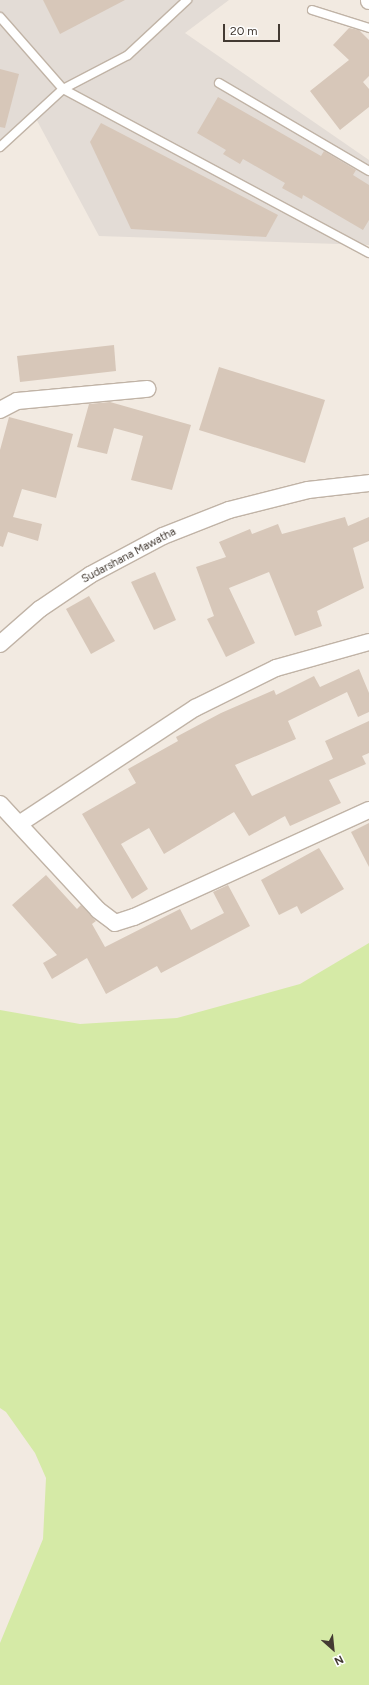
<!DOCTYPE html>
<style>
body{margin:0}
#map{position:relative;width:369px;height:1685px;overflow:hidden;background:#f2eae1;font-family:Figtree,sans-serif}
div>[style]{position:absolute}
.industrial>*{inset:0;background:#e3dcd6}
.green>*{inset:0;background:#d5eaa6}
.building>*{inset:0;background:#d7c7b9}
.roads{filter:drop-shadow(1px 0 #c0b3a6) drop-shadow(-1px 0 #c0b3a6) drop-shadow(0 1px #c0b3a6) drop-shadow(0 -1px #c0b3a6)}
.lane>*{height:8px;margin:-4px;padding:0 4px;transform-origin:4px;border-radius:4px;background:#fff}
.street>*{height:16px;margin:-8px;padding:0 8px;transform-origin:8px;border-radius:8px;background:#fff}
span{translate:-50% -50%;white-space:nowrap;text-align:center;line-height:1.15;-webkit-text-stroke:3px #fff;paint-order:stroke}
.street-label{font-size:11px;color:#433a32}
.north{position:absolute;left:313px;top:1629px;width:40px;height:40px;-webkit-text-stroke:3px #fff;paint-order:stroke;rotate:153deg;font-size:11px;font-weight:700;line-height:16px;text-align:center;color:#433a32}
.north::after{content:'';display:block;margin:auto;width:14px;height:18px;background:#433a32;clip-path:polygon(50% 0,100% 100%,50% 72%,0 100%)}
.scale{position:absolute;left:223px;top:24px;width:57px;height:18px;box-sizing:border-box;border:2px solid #433a32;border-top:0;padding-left:5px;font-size:12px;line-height:14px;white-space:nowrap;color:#433a32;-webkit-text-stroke:3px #fff;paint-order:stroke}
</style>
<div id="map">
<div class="industrial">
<div style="clip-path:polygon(0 0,229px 0,185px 33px,369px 160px,369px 245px,99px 236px,34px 115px,0 149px)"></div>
</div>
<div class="green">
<div style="clip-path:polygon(369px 943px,369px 1685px,0 1685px,0 1643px,43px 1539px,46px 1478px,35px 1453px,6px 1412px,0 1408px,0 1010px,80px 1024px,177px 1018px,300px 984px)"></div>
</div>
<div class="building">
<div style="clip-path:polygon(43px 0,125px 0,60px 34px)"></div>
<div style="clip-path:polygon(349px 28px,359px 30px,369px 40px,369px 76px,363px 82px,369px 89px,369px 107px,340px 130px,310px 91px,349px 60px,333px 45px)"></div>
<div style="clip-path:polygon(0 69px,19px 74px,5px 128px,0 127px)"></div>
<div style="clip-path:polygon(218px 97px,321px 156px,324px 151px,356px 170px,353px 175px,369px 185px,369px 220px,363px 230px,303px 195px,302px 199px,282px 188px,285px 183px,243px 159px,240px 164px,223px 154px,226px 150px,197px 133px)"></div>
<div style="clip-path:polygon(101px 123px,278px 215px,266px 237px,131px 229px,90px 142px)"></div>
<div style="clip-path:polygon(114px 345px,116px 371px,20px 382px,17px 356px)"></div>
<div style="clip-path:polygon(219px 367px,325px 400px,305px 463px,199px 430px)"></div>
<div style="clip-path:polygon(110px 402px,191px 425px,172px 490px,131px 480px,143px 436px,114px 428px,107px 454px,77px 447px,89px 404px)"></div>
<div style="clip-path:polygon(9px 417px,73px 434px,56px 498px,22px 489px,13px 517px,42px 524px,38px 541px,8px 532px,3px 547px,0 546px,0 450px)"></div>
<div style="clip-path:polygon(345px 517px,348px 526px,369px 517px,369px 541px,353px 548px,364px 588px,317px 611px,322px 626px,295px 636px,269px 572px,229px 588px,255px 643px,226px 657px,207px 619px,214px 616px,196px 567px,226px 557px,219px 542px,250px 529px,252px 534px,278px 524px,282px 534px)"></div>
<div style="clip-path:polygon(155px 572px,176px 620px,154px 630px,131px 582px)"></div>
<div style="clip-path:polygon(89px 596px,115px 641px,91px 654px,66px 609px)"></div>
<div style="clip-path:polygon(359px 669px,369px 693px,369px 712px,358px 717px,347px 692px,288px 721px,296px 739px,235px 765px,252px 796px,333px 759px,325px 741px,369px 721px,369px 753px,362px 756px,366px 764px,329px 780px,341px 803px,290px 826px,285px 816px,249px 836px,234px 812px,164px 854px,149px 828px,121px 844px,148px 889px,132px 899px,82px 814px,136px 783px,128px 769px,178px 741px,176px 737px,221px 713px,274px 690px,276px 695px,314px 676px,320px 687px)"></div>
<div style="clip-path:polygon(369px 823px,369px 867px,351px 832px)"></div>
<div style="clip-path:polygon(319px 848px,344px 889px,301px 914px,297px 906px,279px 915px,261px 880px)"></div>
<div style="clip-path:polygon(46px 875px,77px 909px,81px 905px,96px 921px,92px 924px,105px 947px,180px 909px,191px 930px,224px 913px,213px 892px,228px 885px,250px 926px,161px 973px,157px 966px,106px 994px,87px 958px,52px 979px,43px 963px,57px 955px,12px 905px)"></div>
</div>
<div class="roads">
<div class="lane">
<div style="left:312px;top:10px;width:60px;rotate:17.5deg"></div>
<div style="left:0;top:17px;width:96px;rotate:48.8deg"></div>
<div style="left:63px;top:89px;width:347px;rotate:28.2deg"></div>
<div style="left:219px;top:83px;width:174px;rotate:30.4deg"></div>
<div style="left:0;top:147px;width:86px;rotate:-42.6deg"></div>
<div style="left:63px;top:89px;width:73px;rotate:-27.6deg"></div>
<div style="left:128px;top:55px;width:81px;rotate:-43deg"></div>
</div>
<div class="street">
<div style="left:369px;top:1px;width:1px;rotate:-90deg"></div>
<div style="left:0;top:410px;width:19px;rotate:-28deg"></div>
<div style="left:17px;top:401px;width:131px;rotate:-5.3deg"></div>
<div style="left:0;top:644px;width:53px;rotate:-41.2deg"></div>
<div style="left:40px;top:609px;width:60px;rotate:-34.2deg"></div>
<div style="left:90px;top:575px;width:83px;rotate:-28.1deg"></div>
<div style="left:163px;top:536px;width:71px;rotate:-21.5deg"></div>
<div style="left:229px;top:510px;width:81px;rotate:-14.2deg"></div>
<div style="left:308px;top:490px;width:61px;rotate:-6.5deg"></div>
<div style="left:0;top:804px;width:144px;rotate:47.2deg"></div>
<div style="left:98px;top:910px;width:21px;rotate:37deg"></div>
<div style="left:115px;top:923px;width:20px;rotate:-18deg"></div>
<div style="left:134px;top:917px;width:258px;rotate:-24.5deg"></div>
<div style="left:19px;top:824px;width:211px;rotate:-33.4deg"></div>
<div style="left:195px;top:708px;width:90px;rotate:-26.3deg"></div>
<div style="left:276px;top:668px;width:97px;rotate:-15.6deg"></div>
</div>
</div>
<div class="street-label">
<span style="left:129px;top:556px;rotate:-28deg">Sudarshana Mawatha</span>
</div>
<div class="north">N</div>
<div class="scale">20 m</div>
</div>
